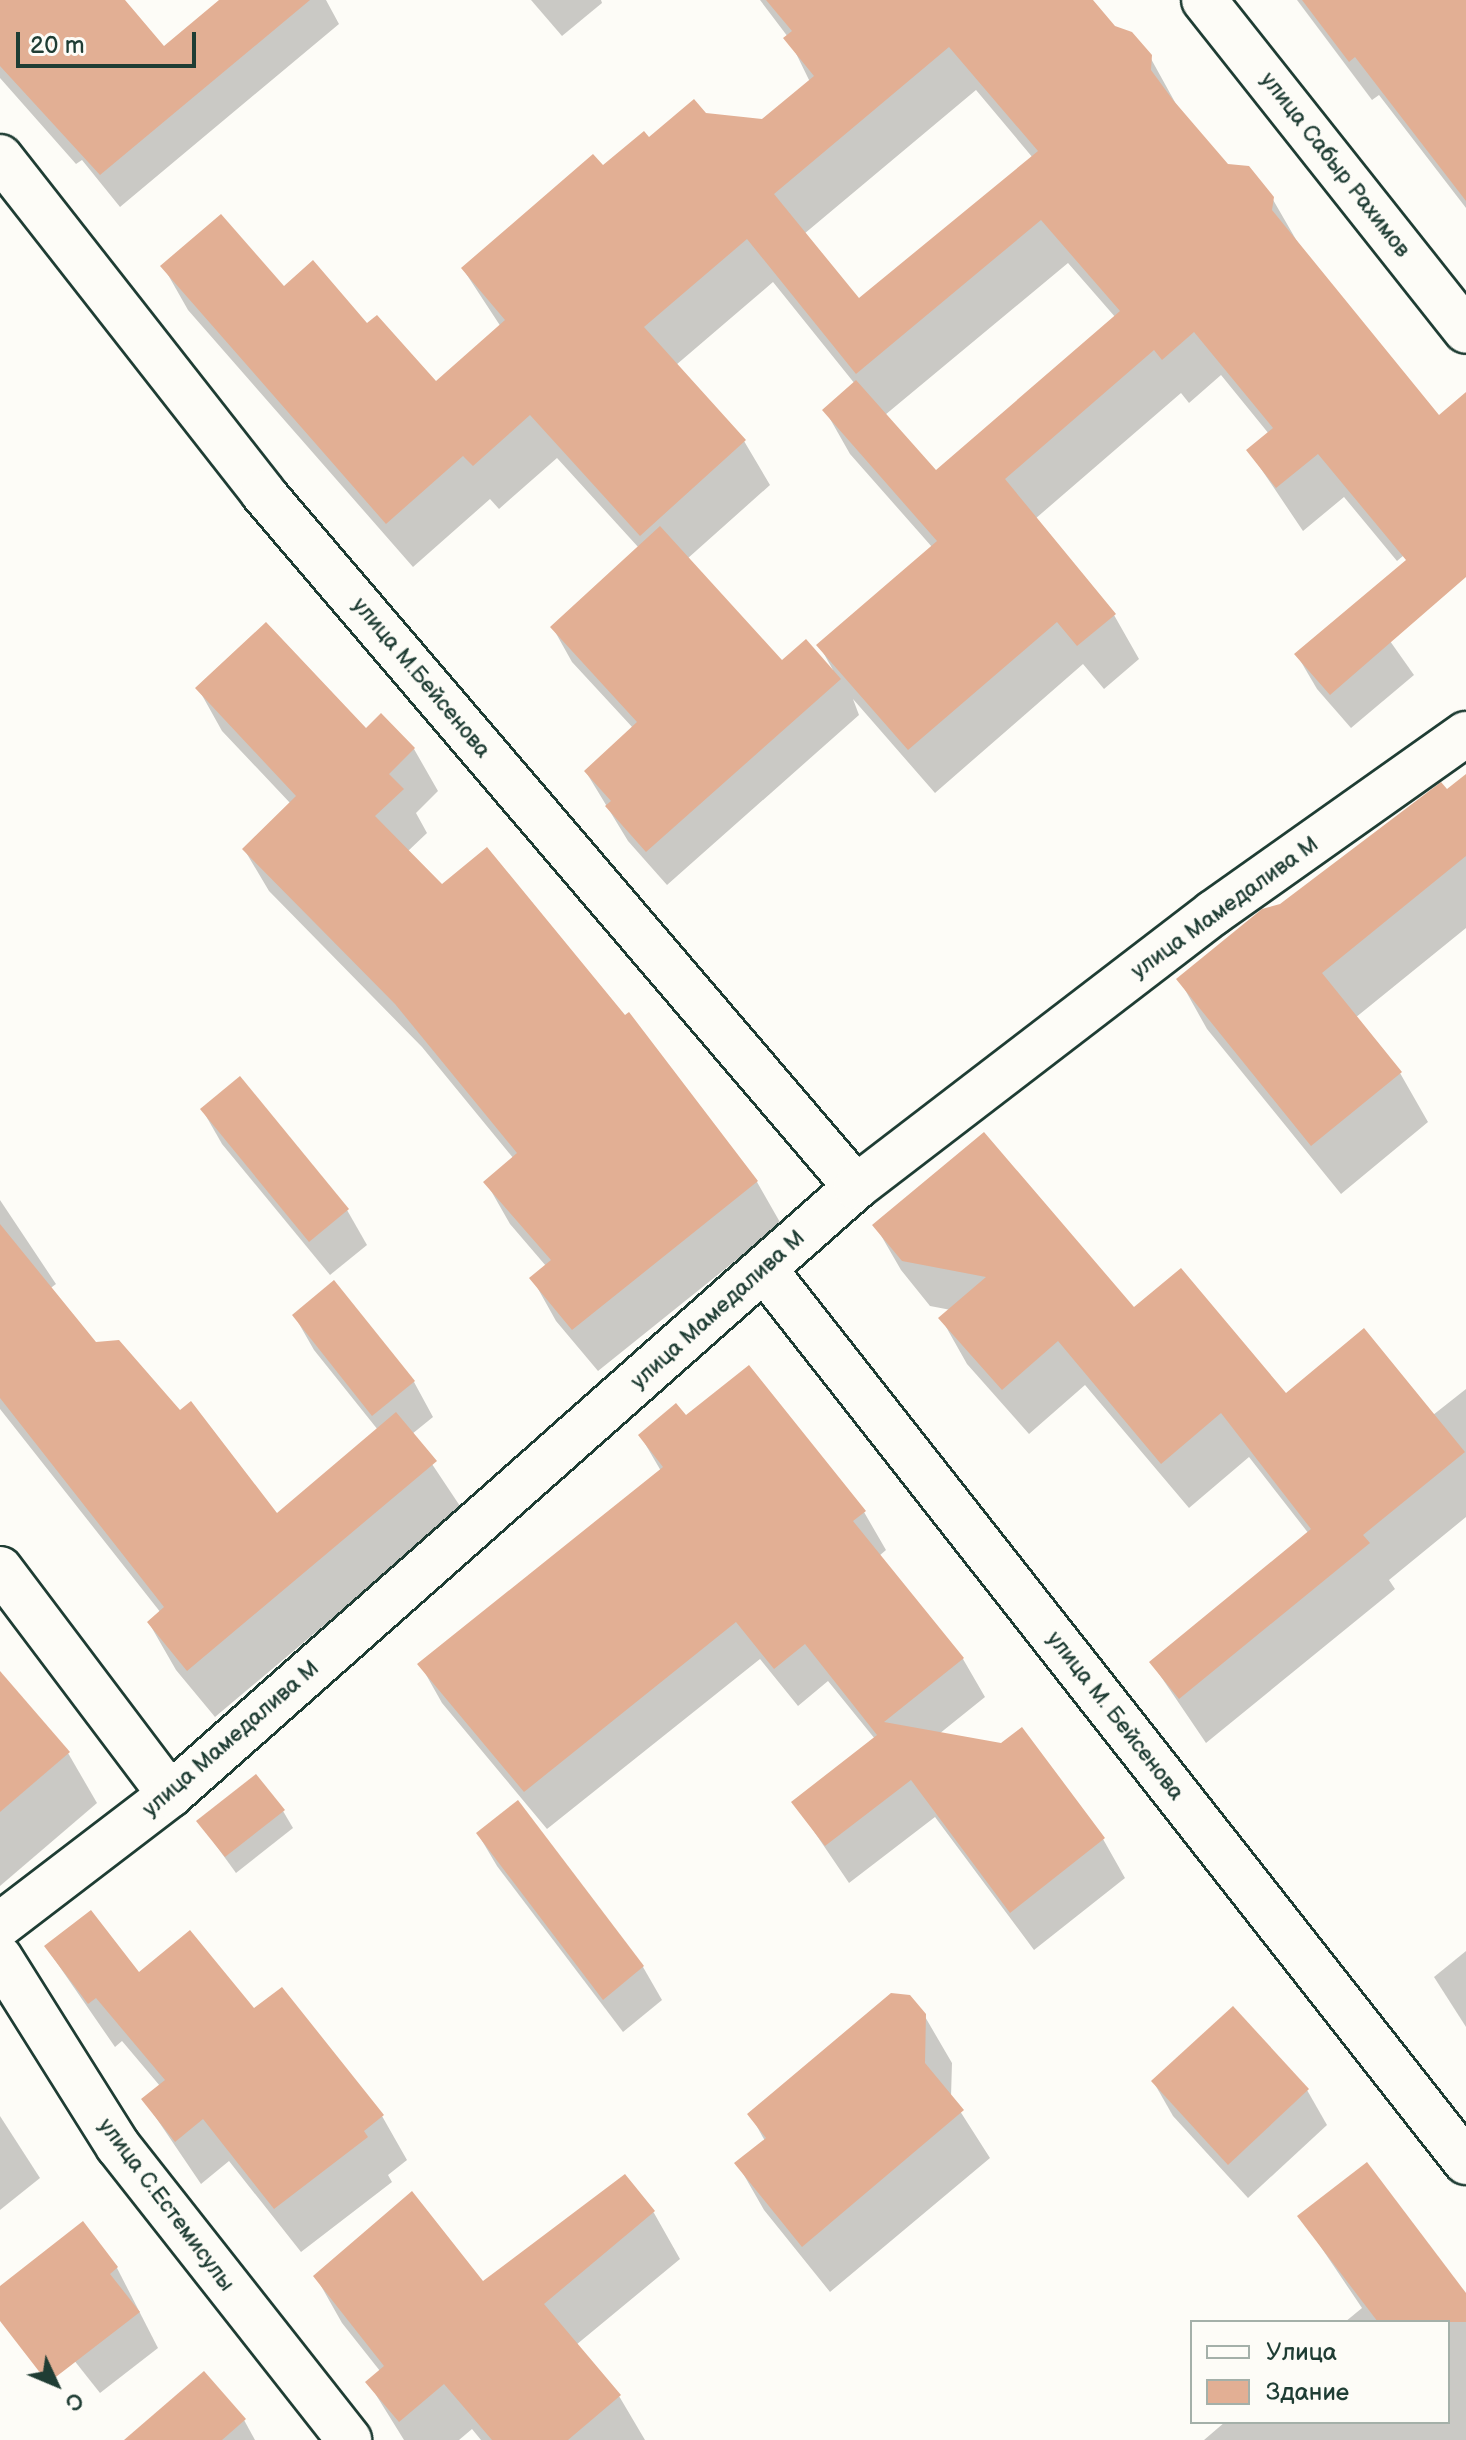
<!DOCTYPE html>
<meta charset="utf-8">
<style>
body{margin:0}
#map{position:relative;width:1466px;height:2440px;overflow:hidden;background:#fdfcf7;font-family:"Balsamiq Sans",sans-serif}
div>[style]{position:absolute}
.shadow>*{inset:0;background:#0003}
.building>*{inset:0;background:#e2af94}
.roads{filter:drop-shadow(2px 0 #1f3d34) drop-shadow(-2px 0 #1f3d34) drop-shadow(0 2px #1f3d34) drop-shadow(0 -2px #1f3d34)}
.street>*{height:44px;margin:-22px;padding:0 22px;transform-origin:22px;border-radius:22px;background:#fdfcf7}
span{translate:-50% -50%;white-space:nowrap;text-align:center;line-height:1.15;-webkit-text-stroke:6px #fdfcf7;paint-order:stroke}
.street-label{font-size:22px;color:#1f3d34}
.legend{position:absolute;left:1190px;top:2320px;width:260px;height:104px;box-sizing:border-box;background:#fdfcf7;border:2px solid #a4b0a9;margin:0;padding:10px 14px;list-style:none;font-size:24px;color:#1f3d34}
.legend li{display:flex;align-items:center;gap:16px;height:40px}
.legend b{width:40px;border:2px solid #a4b0a9}
.north{position:absolute;left:16px;top:2344px;width:80px;height:80px;-webkit-text-stroke:6px #fdfcf7;paint-order:stroke;rotate:134deg;font-size:22px;font-weight:700;line-height:32px;text-align:center;color:#1f3d34}
.north::after{content:'';display:block;margin:auto;width:28px;height:36px;background:#1f3d34;clip-path:polygon(50% 0,100% 100%,50% 72%,0 100%)}
.scale{position:absolute;left:16px;top:32px;width:180px;height:36px;box-sizing:border-box;border:4px solid #1f3d34;border-top:0;padding-left:10px;font-size:24px;line-height:28px;white-space:nowrap;color:#1f3d34;-webkit-text-stroke:6px #fdfcf7;paint-order:stroke}
</style>
<div id="map">
<div class="shadow">
<div style="clip-path:polygon(0 0,122px 0,164px 49px,222px 0,326px 0,339px 24px,120px 207px,82px 160px,76px 164px,0 78px)"></div>
<div style="clip-path:polygon(531px 0,601px 0,602px 3px,562px 36px)"></div>
<div style="clip-path:polygon(evenodd,760px 0,1090px 0,1114px 28px,1150px 57px,1176px 104px,1227px 166px,1272px 198px,1298px 243px,1466px 455px,1466px 503px,1397px 561px,1344px 497px,1303px 531px,1249px 451px,1269px 434px,1221px 375px,1189px 403px,1181px 393px,1035px 519px,1114px 615px,1139px 659px,1104px 689px,1083px 664px,935px 793px,853px 699px,859px 715px,667px 885px,628px 841px,586px 772px,633px 728px,572px 662px,553px 628px,639px 548px,557px 458px,499px 509px,490px 499px,413px 567px,188px 310px,163px 266px,283px 289px,367px 326px,435px 384px,501px 327px,463px 269px,649px 139px,705px 115px,762px 121px,810px 82px,788px 37px,760px 0,976px 90px,1033px 158px,858px 301px,804px 234px,976px 90px,760px 0,1068px 263px,1116px 318px,936px 473px,885px 415px,1068px 263px,760px 0,773px 282px,855px 384px,825px 410px,850px 454px,932px 547px,819px 645px,833px 670px,782px 662px,687px 559px,770px 485px,744px 441px,676px 365px,773px 282px)"></div>
<div style="clip-path:polygon(1297px 0,1466px 0,1466px 208px,1379px 95px,1372px 100px)"></div>
<div style="clip-path:polygon(1361px 600px,1414px 675px,1351px 728px,1317px 689px,1297px 655px)"></div>
<div style="clip-path:polygon(198px 688px,366px 731px,414px 749px,438px 791px,416px 813px,427px 833px,407px 852px,757px 1182px,781px 1224px,598px 1371px,556px 1321px,532px 1278px,546px 1266px,510px 1224px,486px 1182px,514px 1159px,422px 1047px,269px 891px,244px 849px,291px 804px,222px 731px)"></div>
<div style="clip-path:polygon(1466px 777px,1466px 928px,1355px 1018px,1400px 1073px,1428px 1122px,1341px 1194px,1207px 1029px,1179px 979px)"></div>
<div style="clip-path:polygon(202px 1109px,347px 1210px,367px 1245px,330px 1275px,222px 1144px)"></div>
<div style="clip-path:polygon(0 1200px,56px 1284px,48px 1290px,96px 1344px,179px 1413px,276px 1516px,378px 1430px,314px 1350px,294px 1315px,334px 1283px,414px 1382px,433px 1417px,412px 1434px,462px 1509px,215px 1717px,176px 1670px,149px 1623px,161px 1613px,0 1409px)"></div>
<div style="clip-path:polygon(875px 1225px,1134px 1310px,1286px 1396px,1433px 1415px,1466px 1389px,1466px 1517px,1389px 1580px,1395px 1589px,1206px 1743px,1151px 1662px,1309px 1534px,1249px 1457px,1189px 1508px,1085px 1385px,1029px 1434px,967px 1364px,941px 1318px,951px 1310px,930px 1306px,901px 1270px)"></div>
<div style="clip-path:polygon(686px 1418px,864px 1512px,886px 1550px,879px 1556px,963px 1659px,985px 1697px,939px 1734px,1103px 1839px,1125px 1878px,1034px 1950px,935px 1817px,849px 1883px,794px 1802px,875px 1739px,828px 1681px,798px 1706px,760px 1659px,547px 1829px,442px 1703px,420px 1664px,661px 1471px,640px 1435px)"></div>
<div style="clip-path:polygon(0 1685px,68px 1753px,97px 1803px,0 1886px)"></div>
<div style="clip-path:polygon(518px 1803px,643px 1967px,662px 2000px,623px 2032px,497px 1866px,478px 1834px)"></div>
<div style="clip-path:polygon(283px 1811px,293px 1828px,236px 1873px,199px 1822px)"></div>
<div style="clip-path:polygon(46px 1947px,254px 2011px,382px 2116px,407px 2160px,388px 2175px,392px 2182px,301px 2252px,229px 2161px,201px 2184px,144px 2100px,160px 2086px,122px 2041px,115px 2047px)"></div>
<div style="clip-path:polygon(1466px 1951px,1466px 2027px,1434px 1977px)"></div>
<div style="clip-path:polygon(924px 2015px,952px 2063px,951px 2097px,990px 2158px,830px 2292px,764px 2210px,737px 2163px,765px 2141px,750px 2114px)"></div>
<div style="clip-path:polygon(1153px 2081px,1307px 2090px,1327px 2125px,1248px 2198px,1173px 2116px)"></div>
<div style="clip-path:polygon(0 2116px,40px 2178px,0 2210px)"></div>
<div style="clip-path:polygon(624px 2177px,654px 2213px,680px 2259px,576px 2345px,619px 2396px,645px 2440px,481px 2440px,472px 2429px,459px 2440px,404px 2440px,368px 2382px,380px 2371px,342px 2323px,316px 2277px,483px 2284px)"></div>
<div style="clip-path:polygon(1300px 2216px,1466px 2294px,1466px 2440px,1204px 2440px,1225px 2422px,1448px 2422px,1448px 2322px,1345px 2322px,1362px 2308px)"></div>
<div style="clip-path:polygon(82px 2224px,117px 2268px,158px 2348px,100px 2393px,35px 2311px)"></div>
<div style="clip-path:polygon(244px 2420px,255px 2440px,142px 2440px)"></div>
</div>
<div class="building">
<div style="clip-path:polygon(0 0,125px 0,164px 46px,219px 0,310px 0,100px 175px,0 66px)"></div>
<div style="clip-path:polygon(evenodd,766px 0,1093px 0,1115px 26px,1132px 32px,1152px 55px,1151px 70px,1173px 100px,1228px 164px,1249px 166px,1274px 197px,1272px 210px,1439px 415px,1466px 392px,1466px 577px,1330px 695px,1294px 654px,1406px 560px,1318px 454px,1276px 488px,1246px 450px,1273px 428px,1194px 332px,1162px 360px,1154px 350px,1005px 479px,1116px 614px,1077px 646px,1057px 622px,908px 750px,816px 645px,937px 541px,822px 410px,856px 380px,936px 470px,1120px 311px,1041px 220px,856px 374px,747px 239px,644px 327px,746px 440px,640px 536px,530px 415px,473px 466px,463px 456px,386px 524px,160px 266px,221px 214px,284px 286px,313px 260px,367px 323px,377px 315px,436px 381px,505px 320px,461px 268px,593px 154px,603px 165px,644px 131px,649px 137px,694px 99px,706px 113px,762px 119px,814px 76px,783px 38px,792px 31px,766px 0,949px 47px,1038px 151px,859px 298px,774px 194px,949px 47px)"></div>
<div style="clip-path:polygon(1302px 0,1466px 0,1466px 201px,1355px 57px,1349px 62px)"></div>
<div style="clip-path:polygon(660px 526px,782px 660px,806px 639px,841px 679px,646px 852px,605px 806px,611px 801px,584px 771px,637px 722px,550px 627px)"></div>
<div style="clip-path:polygon(266px 622px,366px 728px,381px 713px,415px 748px,389px 774px,404px 789px,375px 816px,442px 884px,487px 847px,625px 1015px,629px 1012px,758px 1181px,572px 1330px,529px 1278px,551px 1260px,483px 1182px,517px 1153px,395px 1004px,242px 849px,296px 796px,195px 688px)"></div>
<div style="clip-path:polygon(1466px 774px,1466px 856px,1322px 973px,1402px 1072px,1311px 1146px,1176px 979px,1262px 909px,1280px 904px,1441px 782px,1447px 789px)"></div>
<div style="clip-path:polygon(240px 1076px,349px 1209px,309px 1242px,200px 1109px)"></div>
<div style="clip-path:polygon(984px 1132px,1134px 1307px,1181px 1268px,1286px 1393px,1364px 1328px,1465px 1452px,1363px 1535px,1370px 1543px,1179px 1699px,1149px 1662px,1311px 1529px,1221px 1413px,1161px 1464px,1058px 1341px,1002px 1390px,938px 1318px,986px 1277px,902px 1261px,872px 1225px)"></div>
<div style="clip-path:polygon(0 1224px,96px 1342px,119px 1340px,180px 1410px,191px 1401px,277px 1513px,396px 1412px,437px 1461px,187px 1671px,147px 1622px,164px 1607px,0 1398px)"></div>
<div style="clip-path:polygon(334px 1280px,415px 1381px,372px 1416px,292px 1315px)"></div>
<div style="clip-path:polygon(749px 1365px,866px 1511px,853px 1521px,964px 1658px,884px 1722px,1001px 1743px,1022px 1727px,1105px 1838px,1010px 1913px,911px 1780px,825px 1846px,791px 1802px,877px 1735px,805px 1644px,774px 1669px,736px 1622px,524px 1792px,417px 1664px,663px 1467px,638px 1435px,676px 1403px,686px 1415px)"></div>
<div style="clip-path:polygon(0 1671px,70px 1752px,0 1812px)"></div>
<div style="clip-path:polygon(256px 1774px,285px 1810px,225px 1857px,196px 1821px)"></div>
<div style="clip-path:polygon(518px 1800px,644px 1966px,603px 2000px,476px 1833px)"></div>
<div style="clip-path:polygon(91px 1910px,139px 1972px,190px 1930px,254px 2008px,282px 1987px,384px 2115px,364px 2131px,368px 2137px,274px 2209px,203px 2119px,175px 2142px,141px 2099px,165px 2080px,96px 1998px,88px 2004px,44px 1946px)"></div>
<div style="clip-path:polygon(891px 1993px,910px 1995px,926px 2014px,925px 2063px,964px 2110px,802px 2247px,734px 2163px,766px 2138px,747px 2114px)"></div>
<div style="clip-path:polygon(1233px 2006px,1309px 2089px,1228px 2165px,1151px 2081px)"></div>
<div style="clip-path:polygon(1367px 2162px,1466px 2293px,1466px 2322px,1378px 2322px,1297px 2216px)"></div>
<div style="clip-path:polygon(625px 2174px,655px 2211px,544px 2304px,621px 2395px,568px 2440px,492px 2440px,444px 2384px,399px 2422px,365px 2382px,384px 2366px,313px 2276px,412px 2191px,483px 2281px)"></div>
<div style="clip-path:polygon(83px 2221px,118px 2267px,110px 2274px,140px 2312px,48px 2383px,0 2321px,0 2286px)"></div>
<div style="clip-path:polygon(204px 2371px,246px 2419px,222px 2440px,124px 2440px)"></div>
</div>
<div class="roads">
<div class="street">
<div style="left:1204px;top:0;width:422px;rotate:51.6deg"></div>
<div style="left:0;top:157px;width:427px;rotate:51.9deg"></div>
<div style="left:263px;top:493px;width:913px;rotate:49.49deg"></div>
<div style="left:764px;top:1269px;width:1136px;rotate:51.83deg"></div>
<div style="left:0;top:1569px;width:283px;rotate:53deg"></div>
<div style="left:0;top:1925px;width:214px;rotate:-37.4deg"></div>
<div style="left:170px;top:1795px;width:917px;rotate:-41.55deg"></div>
<div style="left:856px;top:1187px;width:450px;rotate:-37.5deg"></div>
<div style="left:1213px;top:913px;width:310px;rotate:-35.3deg"></div>
<div style="left:0;top:1958px;width:222px;rotate:57.9deg"></div>
<div style="left:118px;top:2146px;width:374px;rotate:51.8deg"></div>
</div>
</div>
<div class="street-label">
<span style="left:1335px;top:165px;rotate:52deg">улица Сабыр Рахимов</span>
<span style="left:421px;top:678px;rotate:50deg">улица М.Бейсенова</span>
<span style="left:1225px;top:908px;rotate:-36deg">улица Мамедалива М</span>
<span style="left:718px;top:1310px;rotate:-42deg">улица Мамедалива М</span>
<span style="left:1115px;top:1716px;rotate:52deg">улица М. Бейсенова</span>
<span style="left:231px;top:1739px;rotate:-41deg">улица Мамедалива М</span>
<span style="left:166px;top:2205px;rotate:53deg">улица С.Естемисулы</span>
</div>
<ul class="legend">
<li><b style="height:10px;background:#fdfcf7"></b>Улица</li>
<li><b style="height:22px;background:#e2af94"></b>Здание</li>
</ul>
<div class="north">С</div>
<div class="scale">20 m</div>
</div>
